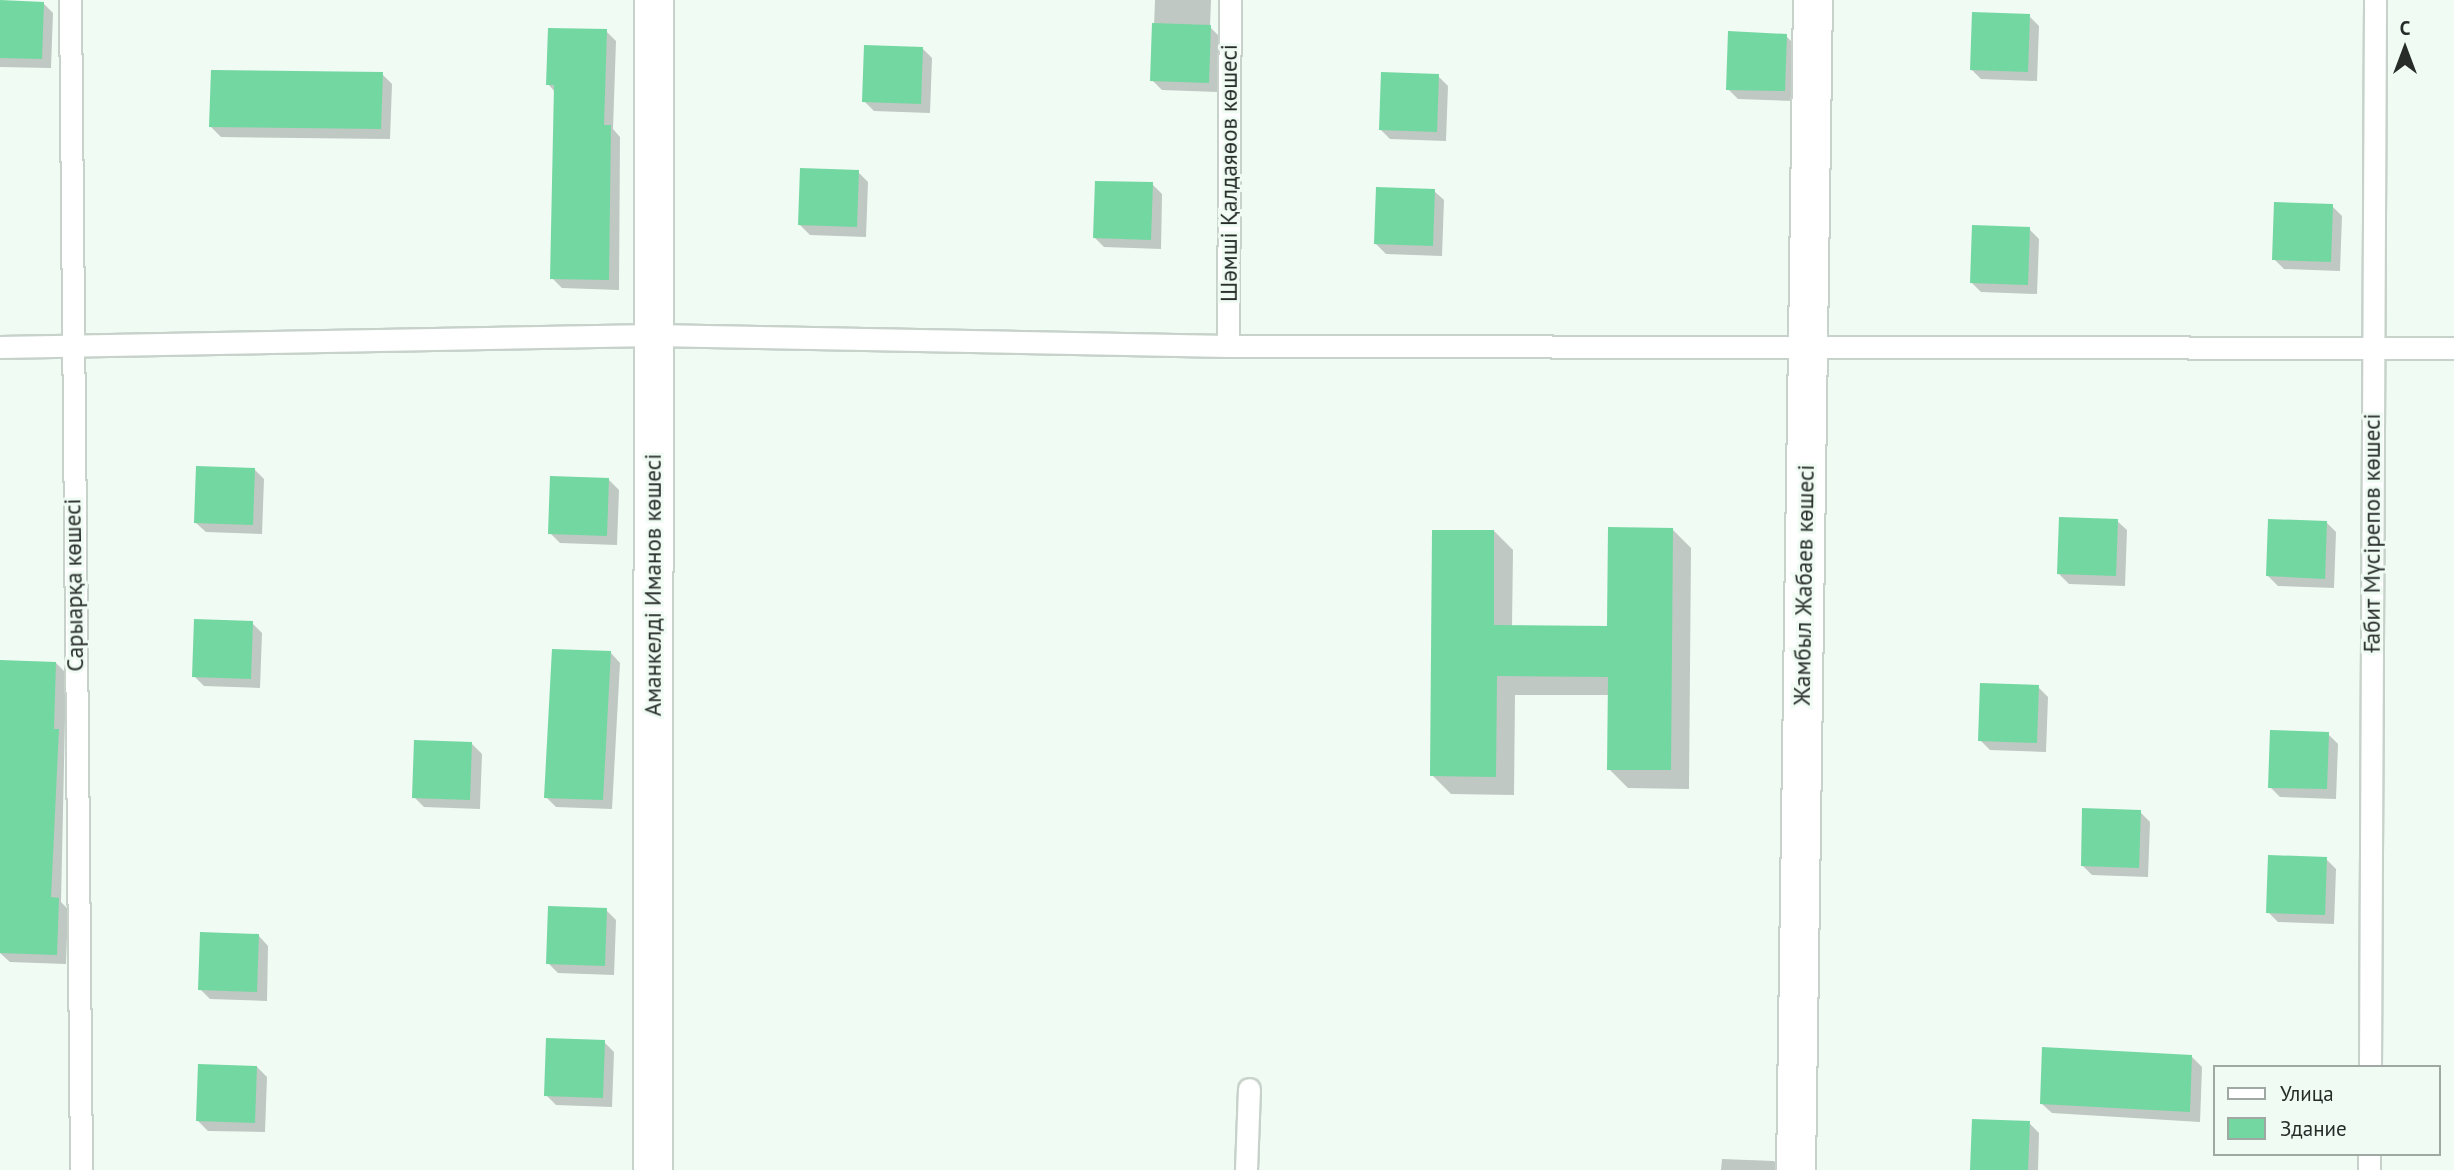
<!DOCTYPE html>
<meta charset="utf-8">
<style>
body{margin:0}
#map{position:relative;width:2454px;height:1170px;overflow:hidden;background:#effbf3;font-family:"PT Sans",sans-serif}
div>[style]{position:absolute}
.shadow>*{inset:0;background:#0003}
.building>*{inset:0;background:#73d7a1}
.roads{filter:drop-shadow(2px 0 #c6d2ca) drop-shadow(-2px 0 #c6d2ca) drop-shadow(0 2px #c6d2ca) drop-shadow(0 -2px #c6d2ca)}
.lane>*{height:21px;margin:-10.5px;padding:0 10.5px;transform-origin:10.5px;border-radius:10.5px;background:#fff}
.street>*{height:38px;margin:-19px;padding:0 19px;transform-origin:19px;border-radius:19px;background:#fff}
span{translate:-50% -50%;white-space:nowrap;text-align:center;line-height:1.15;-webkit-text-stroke:6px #effbf3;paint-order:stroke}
.street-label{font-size:23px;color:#272c29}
.legend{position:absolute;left:2213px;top:1065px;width:228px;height:91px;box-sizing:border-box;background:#effbf3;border:2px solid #9fa8a2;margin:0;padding:9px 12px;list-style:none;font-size:21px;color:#272c29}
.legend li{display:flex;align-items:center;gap:14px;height:35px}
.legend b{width:35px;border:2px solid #9fa8a2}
.north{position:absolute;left:2370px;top:14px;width:70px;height:70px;-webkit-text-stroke:5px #effbf3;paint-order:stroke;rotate:0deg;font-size:19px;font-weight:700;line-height:28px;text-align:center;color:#272c29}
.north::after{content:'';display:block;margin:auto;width:24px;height:32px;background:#272c29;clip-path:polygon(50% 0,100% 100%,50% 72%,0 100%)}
</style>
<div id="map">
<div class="shadow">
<div style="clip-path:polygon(1155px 0,1211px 0,1210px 27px,1220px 37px,1218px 92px,1162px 90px,1152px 80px)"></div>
<div style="clip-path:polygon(0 2px,43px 3px,53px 13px,51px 68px,0 67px)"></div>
<div style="clip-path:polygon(2029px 16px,2039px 26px,2037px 81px,1981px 79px,1971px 69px)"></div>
<div style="clip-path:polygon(606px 31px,616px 41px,613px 129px,620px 137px,619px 290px,562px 288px,552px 278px,555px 92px,548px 84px)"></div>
<div style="clip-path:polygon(1786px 36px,1796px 46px,1794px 101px,1738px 99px,1728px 89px)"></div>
<div style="clip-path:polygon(922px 48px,932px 58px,930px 113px,874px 111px,864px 101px)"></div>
<div style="clip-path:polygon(382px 74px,392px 84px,390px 139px,221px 137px,211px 127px)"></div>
<div style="clip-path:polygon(1438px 76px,1448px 86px,1446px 141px,1390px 139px,1380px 129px)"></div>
<div style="clip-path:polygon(858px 172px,868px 182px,866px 237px,810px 235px,800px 225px)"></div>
<div style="clip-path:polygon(1152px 184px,1162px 194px,1161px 249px,1104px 247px,1094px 237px)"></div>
<div style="clip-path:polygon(1434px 191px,1444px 200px,1442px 256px,1386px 254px,1376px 244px)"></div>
<div style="clip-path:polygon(2332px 206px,2342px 216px,2340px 271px,2284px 269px,2274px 259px)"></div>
<div style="clip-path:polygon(2029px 229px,2039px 239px,2037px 294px,1981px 292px,1971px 282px)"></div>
<div style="clip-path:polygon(254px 469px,264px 479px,262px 534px,206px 532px,196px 523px)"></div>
<div style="clip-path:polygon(609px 480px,619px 490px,617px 545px,560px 543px,550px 533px)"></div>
<div style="clip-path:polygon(2117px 521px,2127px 530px,2125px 586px,2069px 584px,2059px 574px)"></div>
<div style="clip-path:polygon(2326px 522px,2336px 532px,2334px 588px,2278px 586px,2268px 576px)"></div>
<div style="clip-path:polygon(1672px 529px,1691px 548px,1689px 789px,1628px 788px,1609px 769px,1609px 695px,1515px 695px,1514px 795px,1451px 794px,1432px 775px,1494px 531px,1513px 550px,1512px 627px,1609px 627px)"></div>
<div style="clip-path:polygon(252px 623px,262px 633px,260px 688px,204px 686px,194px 676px)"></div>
<div style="clip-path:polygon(611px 653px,620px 663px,612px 809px,556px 807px,546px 797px)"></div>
<div style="clip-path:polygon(0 662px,56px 663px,66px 673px,61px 902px,68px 909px,66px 964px,10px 962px,0 953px)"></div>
<div style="clip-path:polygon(2038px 687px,2048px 697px,2046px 752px,1990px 750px,1980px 740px)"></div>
<div style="clip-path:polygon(2328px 734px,2338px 744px,2336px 799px,2280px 797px,2270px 787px)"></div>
<div style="clip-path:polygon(472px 744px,482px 754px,480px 809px,424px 807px,414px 797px)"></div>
<div style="clip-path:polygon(2140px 812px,2150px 822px,2148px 877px,2092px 875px,2082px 865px)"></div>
<div style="clip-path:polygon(2326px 859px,2336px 869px,2334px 924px,2278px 922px,2268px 912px)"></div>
<div style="clip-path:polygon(606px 910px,616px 920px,614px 975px,558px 973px,548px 963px)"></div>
<div style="clip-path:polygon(259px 936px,268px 946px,267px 1001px,210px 999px,200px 989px)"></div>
<div style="clip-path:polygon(604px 1042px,614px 1052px,612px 1107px,556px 1105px,546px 1095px)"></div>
<div style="clip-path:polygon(2192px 1057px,2202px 1067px,2200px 1122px,2052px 1113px,2042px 1104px)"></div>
<div style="clip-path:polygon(257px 1067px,267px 1077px,265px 1132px,208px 1131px,198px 1121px)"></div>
<div style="clip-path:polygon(2029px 1123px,2039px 1133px,2038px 1170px,1972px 1170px)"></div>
<div style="clip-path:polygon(1722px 1159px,1774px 1161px,1783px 1170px,1721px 1170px)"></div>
</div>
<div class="building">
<div style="clip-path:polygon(0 0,44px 2px,42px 59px,0 58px)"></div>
<div style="clip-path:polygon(1972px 12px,2030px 14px,2028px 72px,1970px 70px)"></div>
<div style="clip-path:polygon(1152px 23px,1211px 25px,1209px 83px,1150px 81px)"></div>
<div style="clip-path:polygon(548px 28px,607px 29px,604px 125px,611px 125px,609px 280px,550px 279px,554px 85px,546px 85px)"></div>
<div style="clip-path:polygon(1728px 31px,1787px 34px,1785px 91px,1726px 90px)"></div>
<div style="clip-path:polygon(864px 45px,923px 47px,921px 104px,862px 102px)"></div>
<div style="clip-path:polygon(211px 70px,383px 72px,381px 129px,209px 127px)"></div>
<div style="clip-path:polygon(1381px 72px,1439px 74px,1437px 132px,1379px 130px)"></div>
<div style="clip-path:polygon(800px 168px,859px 170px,857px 227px,798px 225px)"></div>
<div style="clip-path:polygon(1095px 181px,1153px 182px,1151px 240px,1093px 238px)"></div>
<div style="clip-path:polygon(1376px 187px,1435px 189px,1433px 246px,1374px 244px)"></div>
<div style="clip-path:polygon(2274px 202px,2333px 204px,2331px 262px,2272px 260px)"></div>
<div style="clip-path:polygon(1972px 225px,2030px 227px,2028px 285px,1970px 283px)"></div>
<div style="clip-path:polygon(196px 466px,255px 468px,253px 525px,194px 523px)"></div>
<div style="clip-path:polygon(550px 476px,609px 478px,607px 536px,548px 534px)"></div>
<div style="clip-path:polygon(2059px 517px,2118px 519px,2116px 576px,2057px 574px)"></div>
<div style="clip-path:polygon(2268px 519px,2327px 521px,2325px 579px,2266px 576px)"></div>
<div style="clip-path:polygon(1608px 527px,1673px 528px,1671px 770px,1607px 770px,1608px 677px,1497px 676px,1496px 777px,1430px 776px,1432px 530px,1494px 530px,1494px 625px,1607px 626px)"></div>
<div style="clip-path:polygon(194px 619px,253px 621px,251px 679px,192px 677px)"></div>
<div style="clip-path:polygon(552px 649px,611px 651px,603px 800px,544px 798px)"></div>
<div style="clip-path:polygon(0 660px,56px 662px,54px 729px,59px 729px,51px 897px,59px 898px,57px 955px,0 953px)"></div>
<div style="clip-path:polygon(1980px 683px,2039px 685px,2037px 743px,1978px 741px)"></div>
<div style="clip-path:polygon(2270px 730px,2329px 732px,2327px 789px,2268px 788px)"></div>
<div style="clip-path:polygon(414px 740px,472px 742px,470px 800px,412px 798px)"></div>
<div style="clip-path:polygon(2082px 808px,2141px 810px,2139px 868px,2081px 866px)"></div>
<div style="clip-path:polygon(2268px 855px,2327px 857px,2325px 915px,2266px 913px)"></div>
<div style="clip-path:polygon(548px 906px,607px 908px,605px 966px,546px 964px)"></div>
<div style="clip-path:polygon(200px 932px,259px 934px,257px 992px,198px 990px)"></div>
<div style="clip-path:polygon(546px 1038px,605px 1040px,603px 1098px,544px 1096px)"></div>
<div style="clip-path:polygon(2042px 1047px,2192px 1055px,2190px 1112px,2040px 1104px)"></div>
<div style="clip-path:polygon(198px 1064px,257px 1066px,255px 1123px,196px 1121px)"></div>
<div style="clip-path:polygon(1972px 1119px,2030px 1121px,2028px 1170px,1970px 1170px)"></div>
</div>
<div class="roads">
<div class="lane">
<div style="left:70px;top:0;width:1170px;rotate:89.46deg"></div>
<div style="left:1228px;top:346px;width:346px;rotate:-89.7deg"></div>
<div style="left:0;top:347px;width:653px;rotate:-1.05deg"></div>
<div style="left:653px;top:335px;width:575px;rotate:1.1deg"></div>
<div style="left:1228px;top:346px;width:1226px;rotate:0.09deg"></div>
<div style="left:2370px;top:1067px;width:1067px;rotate:-89.73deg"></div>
<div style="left:1246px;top:1170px;width:81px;rotate:-87.9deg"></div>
<div style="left:2369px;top:1170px;width:16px;rotate:-90deg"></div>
</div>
<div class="street">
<div style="left:653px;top:1170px;width:1170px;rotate:-89.95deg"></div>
<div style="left:1796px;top:1170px;width:1170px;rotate:-89.17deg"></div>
</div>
</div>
<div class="street-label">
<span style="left:1229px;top:173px;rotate:-90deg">Шәмші Қалдаяөов көшесі</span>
<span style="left:2372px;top:533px;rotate:-90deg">Ғабит Мүсірепов көшесі</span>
<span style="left:74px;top:585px;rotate:-91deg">Сарыарқа көшесі</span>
<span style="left:653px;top:585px;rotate:-90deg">Аманкелді Иманов көшесі</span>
<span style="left:1804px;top:585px;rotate:-89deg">Жамбыл Жабаев көшесі</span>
</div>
<ul class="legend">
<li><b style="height:9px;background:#fff"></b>Улица</li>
<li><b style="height:19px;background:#73d7a1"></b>Здание</li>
</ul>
<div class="north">С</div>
</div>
